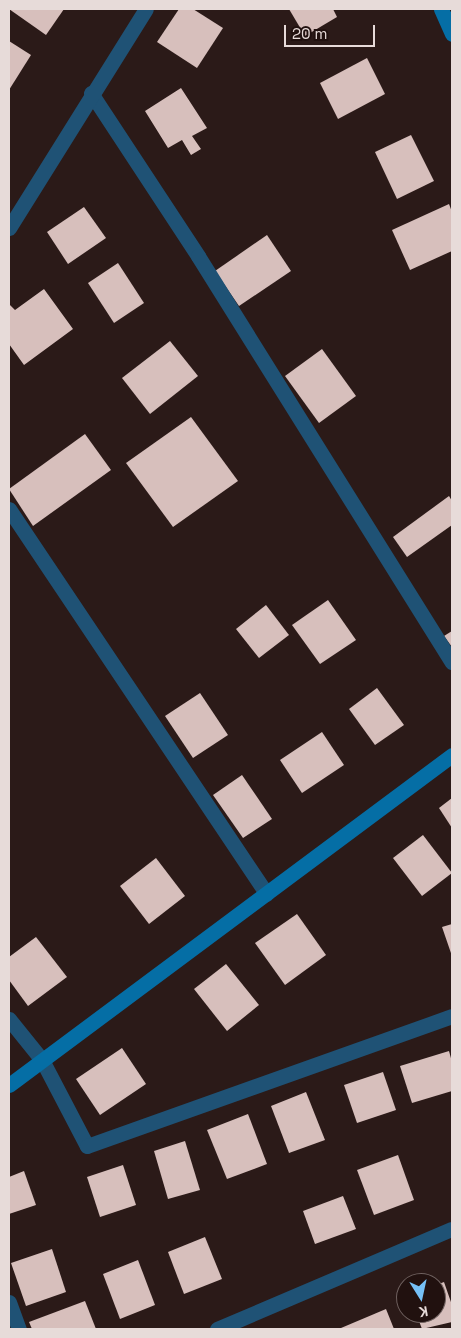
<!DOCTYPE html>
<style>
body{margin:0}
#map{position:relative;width:461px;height:1338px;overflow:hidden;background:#2b1a18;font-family:"Space Grotesk",sans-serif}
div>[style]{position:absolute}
.building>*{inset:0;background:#d7bfbc}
.street>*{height:15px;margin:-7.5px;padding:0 7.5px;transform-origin:7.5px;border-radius:7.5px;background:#1f5275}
.secondary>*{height:15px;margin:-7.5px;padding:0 7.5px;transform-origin:7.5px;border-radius:7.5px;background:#056ea5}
span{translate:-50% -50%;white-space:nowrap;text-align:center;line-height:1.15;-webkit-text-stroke:5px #21110f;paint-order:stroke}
.frame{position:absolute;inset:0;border:10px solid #e7dbd9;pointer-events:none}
.north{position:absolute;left:396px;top:1273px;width:50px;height:50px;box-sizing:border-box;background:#21110f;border:1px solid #706260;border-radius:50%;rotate:170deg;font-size:14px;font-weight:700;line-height:20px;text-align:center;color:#e7dbd9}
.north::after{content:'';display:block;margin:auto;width:18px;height:22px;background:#75c0f6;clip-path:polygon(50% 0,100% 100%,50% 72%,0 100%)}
.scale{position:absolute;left:284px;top:25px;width:91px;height:22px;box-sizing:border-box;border:2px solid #e7dbd9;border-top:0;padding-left:6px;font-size:15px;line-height:18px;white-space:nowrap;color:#e7dbd9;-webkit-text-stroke:4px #21110f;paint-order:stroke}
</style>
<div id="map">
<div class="building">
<div style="clip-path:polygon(9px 9px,64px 9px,46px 35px)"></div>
<div style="clip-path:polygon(179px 9px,193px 9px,223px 28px,197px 68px,157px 42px)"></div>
<div style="clip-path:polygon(289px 9px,333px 9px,337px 17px,305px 36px)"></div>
<div style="clip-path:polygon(9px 41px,31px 55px,9px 90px)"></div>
<div style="clip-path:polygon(367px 58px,385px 94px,338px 119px,320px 83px)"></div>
<div style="clip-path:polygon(181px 88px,207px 128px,192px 136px,201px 149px,191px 155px,182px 140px,168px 148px,145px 111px)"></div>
<div style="clip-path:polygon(411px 135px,434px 181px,397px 199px,375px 152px)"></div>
<div style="clip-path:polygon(449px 204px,452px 212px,452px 251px,410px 270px,392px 230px)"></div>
<div style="clip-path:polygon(84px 207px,106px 238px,68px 264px,47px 232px)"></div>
<div style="clip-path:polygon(267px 235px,291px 271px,239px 306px,215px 271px)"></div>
<div style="clip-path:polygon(118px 263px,144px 303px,114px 323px,88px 283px)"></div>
<div style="clip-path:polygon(44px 289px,73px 329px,24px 365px,9px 344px,9px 304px,15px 310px)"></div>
<div style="clip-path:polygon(170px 341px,198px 376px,150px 414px,122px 378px)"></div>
<div style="clip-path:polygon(322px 349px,356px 396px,319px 423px,285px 376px)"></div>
<div style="clip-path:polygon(191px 417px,238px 481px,173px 527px,126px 463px)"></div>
<div style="clip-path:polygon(85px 434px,111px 470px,33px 526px,9px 489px)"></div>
<div style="clip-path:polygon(449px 496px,452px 501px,452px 525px,407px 557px,393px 537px)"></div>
<div style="clip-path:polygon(328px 600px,356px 640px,320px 664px,292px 625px)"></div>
<div style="clip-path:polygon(266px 605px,289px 635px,259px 658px,236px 629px)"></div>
<div style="clip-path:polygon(452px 631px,452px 647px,444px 636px)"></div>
<div style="clip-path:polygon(377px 688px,404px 725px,375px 745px,349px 709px)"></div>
<div style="clip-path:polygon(200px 693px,228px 735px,193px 758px,165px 716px)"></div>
<div style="clip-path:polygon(322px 732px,344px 765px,302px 793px,280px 760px)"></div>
<div style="clip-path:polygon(242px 775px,272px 819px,243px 838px,213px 795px)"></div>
<div style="clip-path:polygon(452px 798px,452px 828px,439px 808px)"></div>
<div style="clip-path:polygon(423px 835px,452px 873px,422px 896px,393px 858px)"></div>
<div style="clip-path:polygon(156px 858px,185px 896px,149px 924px,120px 886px)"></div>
<div style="clip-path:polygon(297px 914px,326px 955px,285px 985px,255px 943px)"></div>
<div style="clip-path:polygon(452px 924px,452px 956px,442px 927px)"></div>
<div style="clip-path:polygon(36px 937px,67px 977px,28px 1006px,9px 980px,9px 957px)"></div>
<div style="clip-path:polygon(226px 964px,259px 1005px,227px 1031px,194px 989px)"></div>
<div style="clip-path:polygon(122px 1048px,146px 1084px,100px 1115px,76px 1079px)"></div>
<div style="clip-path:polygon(449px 1051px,452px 1062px,452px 1091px,412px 1103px,400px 1066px)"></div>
<div style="clip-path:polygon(383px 1072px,396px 1110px,357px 1123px,344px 1085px)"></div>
<div style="clip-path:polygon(306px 1092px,325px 1140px,289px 1153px,271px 1106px)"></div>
<div style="clip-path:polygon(248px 1114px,267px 1164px,227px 1179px,207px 1130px)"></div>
<div style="clip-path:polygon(185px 1141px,200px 1190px,168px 1199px,154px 1151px)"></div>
<div style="clip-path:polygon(398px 1155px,414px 1200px,374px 1215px,357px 1170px)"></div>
<div style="clip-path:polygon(123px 1165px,136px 1205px,100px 1217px,87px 1177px)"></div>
<div style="clip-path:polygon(24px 1171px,36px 1205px,9px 1214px,9px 1177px)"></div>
<div style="clip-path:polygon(343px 1196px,356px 1229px,315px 1244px,303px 1211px)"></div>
<div style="clip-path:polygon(205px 1237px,222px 1279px,184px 1294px,168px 1252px)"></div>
<div style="clip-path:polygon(52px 1249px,66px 1292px,26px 1306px,11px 1263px)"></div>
<div style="clip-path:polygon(138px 1260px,155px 1305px,120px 1319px,103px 1274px)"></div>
<div style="clip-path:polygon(444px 1282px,452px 1305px,452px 1322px,422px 1329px,416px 1313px,436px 1313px,436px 1285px)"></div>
<div style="clip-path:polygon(85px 1301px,96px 1329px,32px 1329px,29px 1322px)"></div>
<div style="clip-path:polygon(386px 1309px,394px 1329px,342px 1329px,341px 1328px)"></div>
</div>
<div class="street">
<div style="left:91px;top:93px;width:195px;rotate:56.7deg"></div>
<div style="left:198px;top:256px;width:479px;rotate:58deg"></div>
<div style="left:9px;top:228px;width:258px;rotate:-58deg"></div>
<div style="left:9px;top:509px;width:463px;rotate:56.2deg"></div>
<div style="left:9px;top:1019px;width:53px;rotate:51.2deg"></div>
<div style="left:42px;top:1060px;width:97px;rotate:62.4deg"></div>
<div style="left:87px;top:1146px;width:387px;rotate:-19.6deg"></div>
<div style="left:9px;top:1302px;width:29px;rotate:70deg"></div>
<div style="left:217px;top:1329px;width:255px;rotate:-23.1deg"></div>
</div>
<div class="secondary">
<div style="left:441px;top:9px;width:27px;rotate:66deg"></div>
<div style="left:9px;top:1085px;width:552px;rotate:-36.68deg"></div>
</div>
<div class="frame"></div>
<div class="north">K</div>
<div class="scale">20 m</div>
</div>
